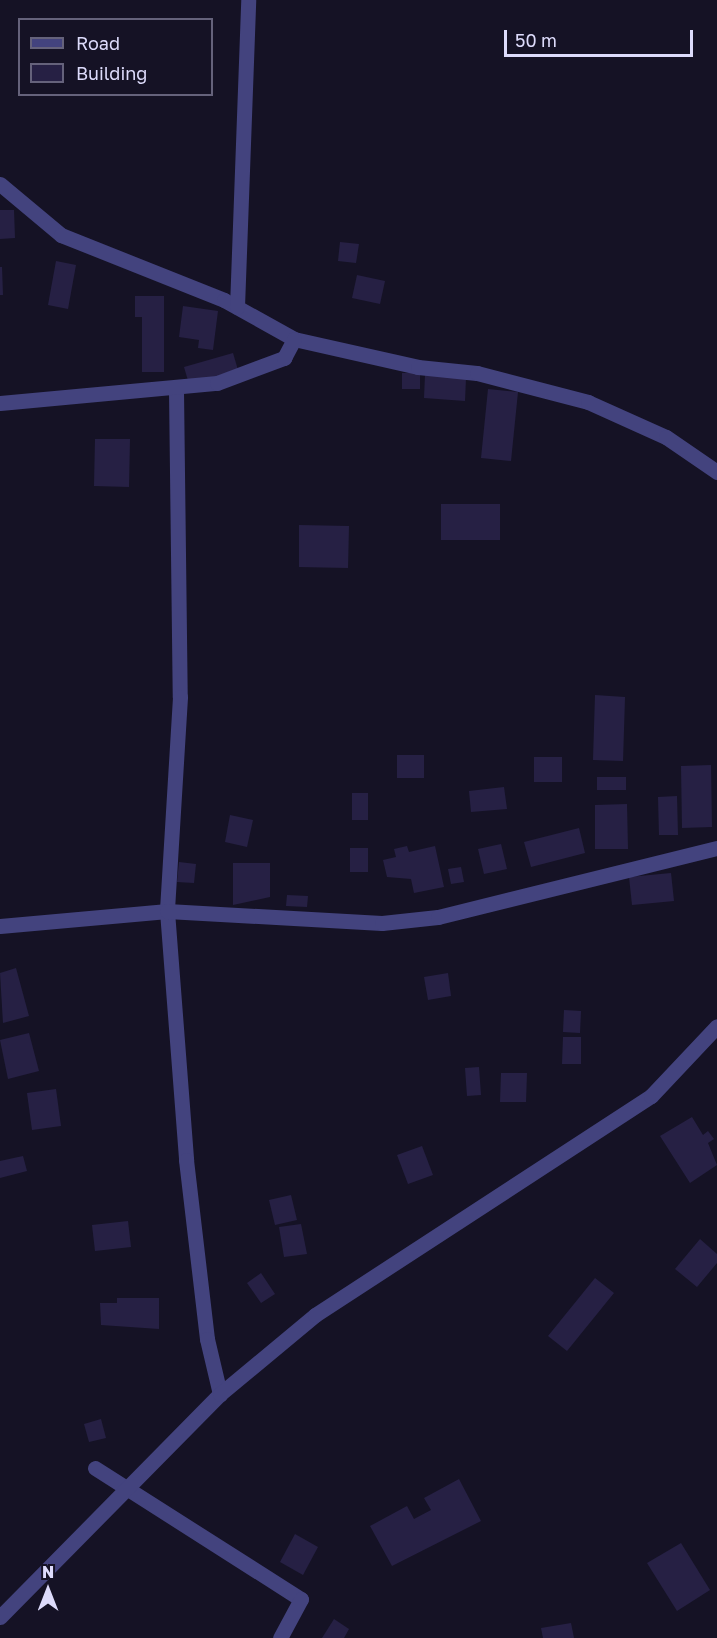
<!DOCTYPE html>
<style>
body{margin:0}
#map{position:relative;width:717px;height:1638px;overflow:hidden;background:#151225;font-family:"Golos Text",sans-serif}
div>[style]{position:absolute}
.building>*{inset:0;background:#262044}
.minor>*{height:15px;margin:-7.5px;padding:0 7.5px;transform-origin:7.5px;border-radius:7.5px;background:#43437e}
span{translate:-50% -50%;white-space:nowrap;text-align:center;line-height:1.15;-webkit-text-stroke:5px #151225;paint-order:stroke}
.legend{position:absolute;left:18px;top:18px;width:195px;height:78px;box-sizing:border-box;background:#151225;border:2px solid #65627b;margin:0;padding:8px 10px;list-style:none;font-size:18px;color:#dddbfb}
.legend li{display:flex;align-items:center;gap:12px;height:30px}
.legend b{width:30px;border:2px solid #65627b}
.north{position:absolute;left:18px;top:1560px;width:60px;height:60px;-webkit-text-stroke:4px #151225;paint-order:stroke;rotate:0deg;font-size:16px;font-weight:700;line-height:24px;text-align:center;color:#dddbfb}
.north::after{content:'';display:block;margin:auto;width:21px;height:27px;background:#dddbfb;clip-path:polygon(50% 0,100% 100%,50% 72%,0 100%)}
.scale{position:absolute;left:504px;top:30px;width:189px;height:27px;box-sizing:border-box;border:3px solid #dddbfb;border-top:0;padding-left:8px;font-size:18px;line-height:21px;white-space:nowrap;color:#dddbfb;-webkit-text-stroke:4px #151225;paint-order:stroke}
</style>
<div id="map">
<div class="building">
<div style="clip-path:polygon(0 210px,14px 210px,15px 238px,0 239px)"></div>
<div style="clip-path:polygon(340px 242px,359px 244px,356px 263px,338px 261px)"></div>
<div style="clip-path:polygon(56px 261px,76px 265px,68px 309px,48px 305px)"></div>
<div style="clip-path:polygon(0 267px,2px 267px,3px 295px,0 295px)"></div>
<div style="clip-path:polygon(357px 275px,385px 281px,380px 304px,352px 298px)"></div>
<div style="clip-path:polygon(135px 296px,164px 296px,164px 372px,142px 372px,142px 317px,135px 317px)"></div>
<div style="clip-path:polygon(183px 306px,218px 311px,213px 350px,198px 348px,199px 340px,179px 337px)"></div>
<div style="clip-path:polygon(233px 353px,238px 370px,189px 384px,184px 367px)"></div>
<div style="clip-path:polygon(402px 373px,420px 373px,420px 389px,402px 389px)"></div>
<div style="clip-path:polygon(425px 375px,466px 378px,465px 401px,424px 398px)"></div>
<div style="clip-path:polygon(488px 389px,518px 392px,511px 461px,481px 458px)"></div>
<div style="clip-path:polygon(95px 439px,130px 439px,129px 487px,94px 486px)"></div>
<div style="clip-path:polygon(441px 504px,500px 504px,500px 540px,441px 540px)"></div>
<div style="clip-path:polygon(299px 525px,349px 526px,348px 568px,299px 567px)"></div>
<div style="clip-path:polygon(595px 695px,625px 697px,623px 761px,593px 760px)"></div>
<div style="clip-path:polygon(397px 755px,424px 755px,424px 778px,397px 778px)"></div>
<div style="clip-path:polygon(534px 757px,562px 757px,562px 782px,534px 782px)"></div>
<div style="clip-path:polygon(711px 765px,712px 827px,682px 828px,681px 766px)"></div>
<div style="clip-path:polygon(597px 777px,626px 777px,626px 790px,597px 790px)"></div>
<div style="clip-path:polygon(504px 787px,507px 809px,471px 812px,469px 791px)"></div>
<div style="clip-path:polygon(352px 793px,368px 793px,368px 820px,352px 820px)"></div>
<div style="clip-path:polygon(677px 796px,678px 835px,659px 835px,658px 797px)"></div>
<div style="clip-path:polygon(627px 804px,628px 849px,595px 849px,595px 805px)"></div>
<div style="clip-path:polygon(230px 815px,253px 820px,247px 847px,225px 842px)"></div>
<div style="clip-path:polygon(579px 828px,585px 853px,531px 867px,524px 842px)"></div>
<div style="clip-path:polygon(501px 844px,507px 869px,484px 874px,478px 849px)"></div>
<div style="clip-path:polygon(407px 846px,409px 852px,435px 846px,444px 887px,414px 893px,411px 879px,387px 877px,383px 860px,396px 857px,394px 849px)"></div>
<div style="clip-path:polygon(350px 848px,368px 848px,368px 872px,350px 872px)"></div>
<div style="clip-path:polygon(179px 862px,196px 864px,194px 883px,177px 882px)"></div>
<div style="clip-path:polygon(233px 863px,270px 863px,270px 897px,233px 905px)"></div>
<div style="clip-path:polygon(461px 867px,464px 882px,451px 884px,448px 869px)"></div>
<div style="clip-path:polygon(671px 873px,674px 901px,632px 905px,629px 877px)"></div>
<div style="clip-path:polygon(287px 895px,308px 896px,307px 907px,286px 906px)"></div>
<div style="clip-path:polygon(16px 968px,29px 1016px,3px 1023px,0 973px)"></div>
<div style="clip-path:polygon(448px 973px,451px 996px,428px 1000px,424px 977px)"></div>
<div style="clip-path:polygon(564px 1010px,581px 1011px,580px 1033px,563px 1032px)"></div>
<div style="clip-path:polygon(29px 1033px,39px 1071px,8px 1079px,0 1040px)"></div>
<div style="clip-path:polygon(563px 1037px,581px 1037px,581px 1064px,562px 1064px)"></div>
<div style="clip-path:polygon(479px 1067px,481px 1095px,467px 1096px,465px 1068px)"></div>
<div style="clip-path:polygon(501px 1073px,527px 1073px,526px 1102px,500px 1102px)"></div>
<div style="clip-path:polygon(56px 1089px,61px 1126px,32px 1130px,27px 1093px)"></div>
<div style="clip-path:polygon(692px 1117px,703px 1135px,708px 1131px,714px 1139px,708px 1143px,717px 1165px,690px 1183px,660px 1136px)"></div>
<div style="clip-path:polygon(422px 1146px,433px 1175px,408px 1184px,397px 1155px)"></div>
<div style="clip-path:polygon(23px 1156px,27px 1171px,0 1178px,0 1161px)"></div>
<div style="clip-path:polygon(291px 1195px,297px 1220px,275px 1225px,269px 1200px)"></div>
<div style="clip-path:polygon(128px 1221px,131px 1247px,95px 1251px,92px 1225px)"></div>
<div style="clip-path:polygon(301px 1224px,307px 1254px,284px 1257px,279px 1227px)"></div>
<div style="clip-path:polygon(700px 1239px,717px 1254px,717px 1263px,697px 1287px,675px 1269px)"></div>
<div style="clip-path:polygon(261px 1273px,275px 1294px,261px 1303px,247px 1283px)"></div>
<div style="clip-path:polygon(595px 1278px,614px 1293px,567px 1351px,548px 1336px)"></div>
<div style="clip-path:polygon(117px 1298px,159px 1298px,159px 1329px,101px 1325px,100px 1303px,117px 1303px)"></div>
<div style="clip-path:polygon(101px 1419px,106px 1438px,89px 1442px,84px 1424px)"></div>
<div style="clip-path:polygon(459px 1479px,481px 1521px,392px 1566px,370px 1526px,407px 1506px,414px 1519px,431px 1510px,424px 1498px)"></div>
<div style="clip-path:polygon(295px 1534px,318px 1547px,303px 1575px,280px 1562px)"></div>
<div style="clip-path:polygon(681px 1543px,710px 1590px,677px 1611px,647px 1563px)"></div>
<div style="clip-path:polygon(334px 1619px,349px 1629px,344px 1638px,322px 1638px)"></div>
<div style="clip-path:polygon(571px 1623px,574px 1638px,543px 1638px,541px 1628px)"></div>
</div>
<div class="minor">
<div style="left:0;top:184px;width:80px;rotate:39.9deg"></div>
<div style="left:61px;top:235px;width:175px;rotate:21.7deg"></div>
<div style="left:224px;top:300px;width:80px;rotate:29.1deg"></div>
<div style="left:294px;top:339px;width:127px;rotate:12.7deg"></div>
<div style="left:418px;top:367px;width:59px;rotate:5.8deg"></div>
<div style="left:477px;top:373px;width:115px;rotate:14.6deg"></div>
<div style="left:588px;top:402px;width:85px;rotate:24.2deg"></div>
<div style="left:666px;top:437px;width:62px;rotate:34.5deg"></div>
<div style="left:237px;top:307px;width:307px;rotate:-87.9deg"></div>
<div style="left:176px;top:390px;width:307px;rotate:89.3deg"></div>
<div style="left:180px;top:697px;width:214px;rotate:93.5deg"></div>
<div style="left:167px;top:911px;width:250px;rotate:85.6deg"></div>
<div style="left:186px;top:1160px;width:180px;rotate:83.3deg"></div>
<div style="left:207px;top:1339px;width:57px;rotate:76.7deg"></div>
<div style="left:0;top:403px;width:218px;rotate:-5.3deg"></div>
<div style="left:217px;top:383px;width:72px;rotate:-20.5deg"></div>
<div style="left:284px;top:358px;width:21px;rotate:-62deg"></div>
<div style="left:0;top:926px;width:168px;rotate:-5.1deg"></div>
<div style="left:167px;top:911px;width:215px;rotate:3.2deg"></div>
<div style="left:382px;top:923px;width:56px;rotate:-6.1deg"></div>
<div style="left:438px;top:917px;width:287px;rotate:-13.9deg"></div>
<div style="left:95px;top:1468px;width:244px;rotate:32.5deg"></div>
<div style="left:301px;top:1599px;width:44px;rotate:118.3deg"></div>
<div style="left:0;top:1617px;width:313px;rotate:-45.4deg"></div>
<div style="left:220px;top:1394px;width:124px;rotate:-39.7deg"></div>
<div style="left:315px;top:1315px;width:401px;rotate:-33.1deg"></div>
<div style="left:651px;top:1096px;width:96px;rotate:-46.7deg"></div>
</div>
<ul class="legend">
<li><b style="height:8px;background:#43437e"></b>Road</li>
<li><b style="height:16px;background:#262044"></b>Building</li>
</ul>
<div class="north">N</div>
<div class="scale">50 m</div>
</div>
